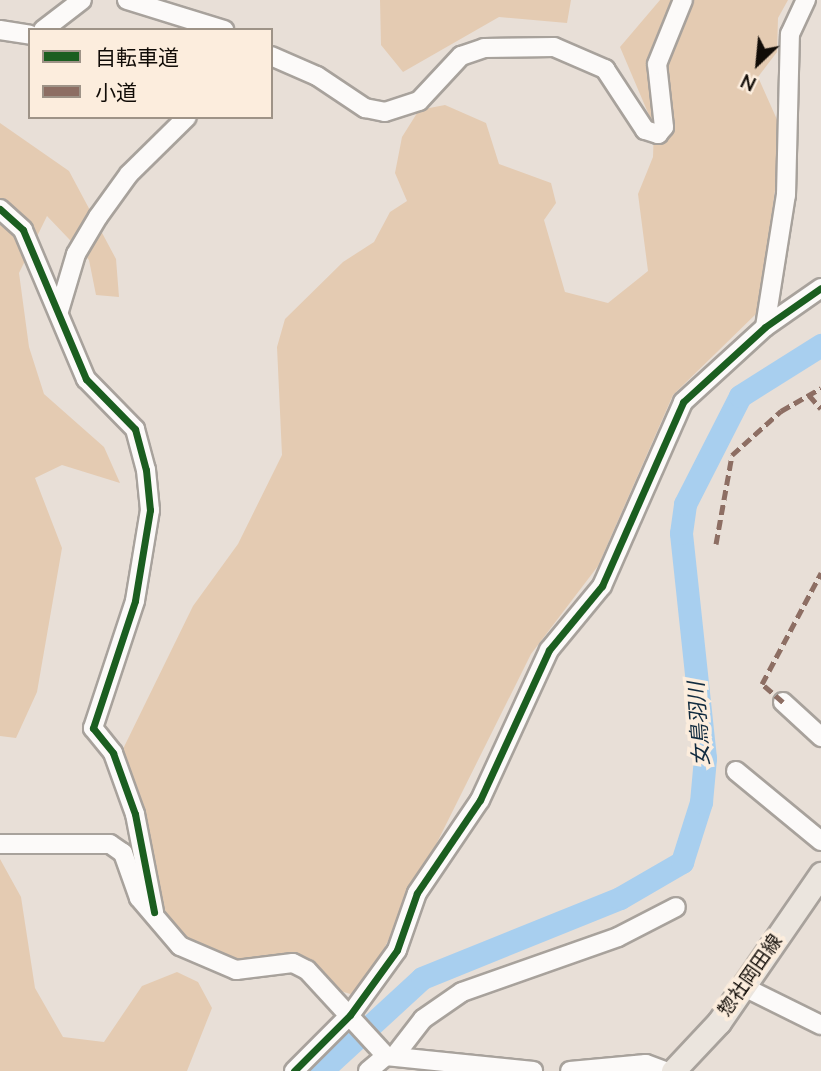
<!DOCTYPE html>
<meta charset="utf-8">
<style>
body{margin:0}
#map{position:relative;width:821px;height:1071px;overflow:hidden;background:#e8dfd7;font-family:"Nunito Sans","Noto Sans JP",sans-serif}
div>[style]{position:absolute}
.green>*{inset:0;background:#e4cbb2}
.river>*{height:23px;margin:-11.5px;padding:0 11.5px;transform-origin:11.5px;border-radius:11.5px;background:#a8cfef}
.roads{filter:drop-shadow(2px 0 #a8a29c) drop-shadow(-2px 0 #a8a29c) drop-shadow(0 2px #a8a29c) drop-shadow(0 -2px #a8a29c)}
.minor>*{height:18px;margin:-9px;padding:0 9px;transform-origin:9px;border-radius:9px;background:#fcfaf9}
.major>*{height:23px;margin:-11.5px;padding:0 11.5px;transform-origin:11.5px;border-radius:11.5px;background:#ebe5de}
.quiet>*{height:5px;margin-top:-2.5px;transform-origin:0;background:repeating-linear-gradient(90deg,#8d6e63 0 10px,transparent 0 15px)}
.cycleway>*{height:7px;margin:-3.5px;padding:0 3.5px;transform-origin:3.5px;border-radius:3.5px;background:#1b5e20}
span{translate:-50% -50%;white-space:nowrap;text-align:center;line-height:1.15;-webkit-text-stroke:7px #fceddd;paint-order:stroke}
.street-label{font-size:19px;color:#110c07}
.water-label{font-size:21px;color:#112b3f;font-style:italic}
.legend{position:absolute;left:28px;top:28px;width:245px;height:91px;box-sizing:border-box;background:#fceddd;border:2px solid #9e9387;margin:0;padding:9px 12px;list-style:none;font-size:21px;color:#110c07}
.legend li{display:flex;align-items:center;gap:14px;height:35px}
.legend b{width:35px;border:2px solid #9e9387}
.north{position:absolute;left:723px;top:28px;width:70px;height:70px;-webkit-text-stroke:5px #fceddd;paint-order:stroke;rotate:206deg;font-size:19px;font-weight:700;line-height:28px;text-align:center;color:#110c07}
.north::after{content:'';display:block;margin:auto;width:24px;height:32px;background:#110c07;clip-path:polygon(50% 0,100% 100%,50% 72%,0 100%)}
</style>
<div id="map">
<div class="green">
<div style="clip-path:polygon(380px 0,571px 0,567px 23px,499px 17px,403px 72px,381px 45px)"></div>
<div style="clip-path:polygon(660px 0,788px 0,778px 18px,777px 52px,758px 77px,783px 133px,758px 312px,673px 395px,598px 566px,531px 654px,360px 997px,334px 989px,314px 966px,241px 962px,198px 949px,169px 925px,122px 751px,193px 606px,238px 544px,282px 455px,277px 347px,285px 319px,343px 262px,374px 242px,390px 212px,407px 201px,395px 173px,402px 137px,419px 110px,445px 105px,486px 123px,499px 164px,551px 183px,556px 203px,544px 220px,565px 292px,608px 303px,648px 271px,638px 194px,653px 157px,654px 127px,620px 47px)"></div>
<div style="clip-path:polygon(0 123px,69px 171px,116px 259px,119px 297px,96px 295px,89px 260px,47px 216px,19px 273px,29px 347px,44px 394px,104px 447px,120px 483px,62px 465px,35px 478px,62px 548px,37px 692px,16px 738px,0 736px)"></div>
<div style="clip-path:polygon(0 859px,21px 897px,35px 988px,63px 1037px,104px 1042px,142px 986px,177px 972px,198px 982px,212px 1008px,187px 1071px,0 1071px)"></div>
</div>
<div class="river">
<div style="left:321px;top:1071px;width:137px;rotate:-42.6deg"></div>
<div style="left:422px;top:978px;width:214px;rotate:-22deg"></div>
<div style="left:620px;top:898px;width:72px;rotate:-30.1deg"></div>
<div style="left:682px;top:862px;width:63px;rotate:-72.4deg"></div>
<div style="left:701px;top:802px;width:44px;rotate:-84.8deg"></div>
<div style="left:705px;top:758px;width:226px;rotate:-96.1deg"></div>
<div style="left:681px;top:533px;width:29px;rotate:-82deg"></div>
<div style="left:685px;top:504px;width:121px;rotate:-63deg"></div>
<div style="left:740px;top:396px;width:96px;rotate:-32.2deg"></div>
</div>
<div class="roads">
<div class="minor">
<div style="left:127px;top:0;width:102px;rotate:17.2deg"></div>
<div style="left:0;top:30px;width:30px;rotate:9deg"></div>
<div style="left:43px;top:30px;width:49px;rotate:-37.6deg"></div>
<div style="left:271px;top:56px;width:50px;rotate:23.5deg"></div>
<div style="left:317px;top:76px;width:58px;rotate:33.7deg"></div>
<div style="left:365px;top:108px;width:20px;rotate:11deg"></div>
<div style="left:385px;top:112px;width:36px;rotate:-18deg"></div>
<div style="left:419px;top:101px;width:62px;rotate:-47deg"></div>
<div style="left:461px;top:56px;width:24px;rotate:-19deg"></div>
<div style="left:484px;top:48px;width:70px;rotate:-0.8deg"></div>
<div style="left:554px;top:47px;width:56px;rotate:23.3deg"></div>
<div style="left:605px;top:69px;width:73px;rotate:56.7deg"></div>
<div style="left:645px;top:130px;width:14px;rotate:17deg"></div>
<div style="left:658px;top:134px;width:9px;rotate:-49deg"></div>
<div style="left:664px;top:127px;width:63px;rotate:-96.3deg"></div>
<div style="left:657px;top:64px;width:69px;rotate:-67.9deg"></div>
<div style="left:0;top:209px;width:31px;rotate:42deg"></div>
<div style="left:23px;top:230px;width:162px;rotate:67.1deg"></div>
<div style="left:86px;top:379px;width:70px;rotate:45.6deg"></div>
<div style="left:135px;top:429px;width:42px;rotate:75deg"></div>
<div style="left:146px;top:470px;width:40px;rotate:84.3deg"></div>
<div style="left:150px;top:510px;width:92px;rotate:99.4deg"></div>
<div style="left:135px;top:601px;width:134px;rotate:108.3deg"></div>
<div style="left:93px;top:728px;width:32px;rotate:51deg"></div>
<div style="left:113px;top:753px;width:65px;rotate:70.2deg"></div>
<div style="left:135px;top:814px;width:100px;rotate:79deg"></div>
<div style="left:59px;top:311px;width:59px;rotate:-73.4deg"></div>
<div style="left:76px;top:254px;width:43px;rotate:-59.3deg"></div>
<div style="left:98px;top:217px;width:53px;rotate:-54.2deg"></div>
<div style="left:129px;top:174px;width:81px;rotate:-44.5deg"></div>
<div style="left:765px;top:327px;width:134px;rotate:-81deg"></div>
<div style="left:786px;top:195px;width:161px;rotate:-88.6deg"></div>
<div style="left:790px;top:34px;width:38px;rotate:-65deg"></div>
<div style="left:783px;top:702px;width:52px;rotate:42.6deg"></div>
<div style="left:736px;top:771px;width:110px;rotate:39.5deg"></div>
<div style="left:0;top:844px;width:110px"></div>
<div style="left:110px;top:844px;width:16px;rotate:35deg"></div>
<div style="left:123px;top:853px;width:48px;rotate:70.4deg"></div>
<div style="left:139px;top:898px;width:63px;rotate:49.5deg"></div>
<div style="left:180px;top:946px;width:61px;rotate:23.2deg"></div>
<div style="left:236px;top:970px;width:57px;rotate:-7deg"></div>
<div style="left:293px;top:963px;width:16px;rotate:27deg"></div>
<div style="left:307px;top:970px;width:117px;rotate:47.4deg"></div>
<div style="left:386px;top:1056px;width:148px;rotate:5.8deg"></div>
<div style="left:744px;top:987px;width:86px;rotate:26.3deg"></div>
<div style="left:396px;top:1054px;width:44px;rotate:-52.4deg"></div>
<div style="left:423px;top:1019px;width:47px;rotate:-34.7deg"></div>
<div style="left:462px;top:992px;width:165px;rotate:-19.4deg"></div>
<div style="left:618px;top:937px;width:65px;rotate:-27.3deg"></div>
<div style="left:294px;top:1071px;width:79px;rotate:-45deg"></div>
<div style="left:350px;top:1015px;width:80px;rotate:-54.1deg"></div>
<div style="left:397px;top:950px;width:60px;rotate:-70.7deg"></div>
<div style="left:417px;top:893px;width:112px;rotate:-55.9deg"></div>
<div style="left:480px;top:800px;width:165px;rotate:-65.3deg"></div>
<div style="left:549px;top:650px;width:83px;rotate:-50.4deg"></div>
<div style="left:602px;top:586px;width:201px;rotate:-66.2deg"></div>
<div style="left:683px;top:402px;width:111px;rotate:-42.4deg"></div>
<div style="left:765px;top:327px;width:68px;rotate:-34.9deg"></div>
<div style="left:368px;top:1071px;width:23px;rotate:-40deg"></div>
<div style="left:570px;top:1071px;width:76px;rotate:-5.3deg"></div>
<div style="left:646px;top:1064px;width:20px;rotate:20deg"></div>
</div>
<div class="major">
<div style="left:673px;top:1071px;width:67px;rotate:-46.8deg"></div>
<div style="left:719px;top:1022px;width:180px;rotate:-55.4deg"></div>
</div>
</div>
<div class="quiet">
<div style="left:809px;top:395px;width:18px;rotate:49deg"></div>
<div style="left:716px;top:544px;width:90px;rotate:-79.8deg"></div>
<div style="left:732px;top:455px;width:66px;rotate:-41.9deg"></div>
<div style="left:781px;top:411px;width:46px;rotate:-29.9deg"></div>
<div style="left:783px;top:702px;width:28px;rotate:-139deg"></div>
<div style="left:762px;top:684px;width:126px;rotate:-62deg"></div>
</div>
<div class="cycleway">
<div style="left:0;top:209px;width:31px;rotate:42deg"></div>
<div style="left:23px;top:230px;width:162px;rotate:67.1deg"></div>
<div style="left:86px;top:379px;width:70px;rotate:45.6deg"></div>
<div style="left:135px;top:429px;width:42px;rotate:75deg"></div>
<div style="left:146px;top:470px;width:40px;rotate:84.3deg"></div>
<div style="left:150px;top:510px;width:92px;rotate:99.4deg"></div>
<div style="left:135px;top:601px;width:134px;rotate:108.3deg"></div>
<div style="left:93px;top:728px;width:32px;rotate:51deg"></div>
<div style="left:113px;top:753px;width:65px;rotate:70.2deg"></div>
<div style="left:135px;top:814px;width:100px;rotate:79deg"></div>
<div style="left:294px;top:1071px;width:79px;rotate:-45deg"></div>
<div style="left:350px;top:1015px;width:80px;rotate:-54.1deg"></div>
<div style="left:397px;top:950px;width:60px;rotate:-70.7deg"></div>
<div style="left:417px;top:893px;width:112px;rotate:-55.9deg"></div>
<div style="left:480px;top:800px;width:165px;rotate:-65.3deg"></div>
<div style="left:549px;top:650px;width:83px;rotate:-50.4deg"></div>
<div style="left:602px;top:586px;width:201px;rotate:-66.2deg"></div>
<div style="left:683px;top:402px;width:111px;rotate:-42.4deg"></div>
<div style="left:765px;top:327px;width:68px;rotate:-34.9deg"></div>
</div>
<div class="street-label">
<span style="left:751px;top:976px;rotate:-55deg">惣社岡田線</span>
</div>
<div class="water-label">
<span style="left:699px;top:724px;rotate:-94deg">女鳥羽川</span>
</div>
<ul class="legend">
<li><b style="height:9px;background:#1b5e20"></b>自転車道</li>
<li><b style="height:9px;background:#8d6e63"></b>小道</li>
</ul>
<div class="north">N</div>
</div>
